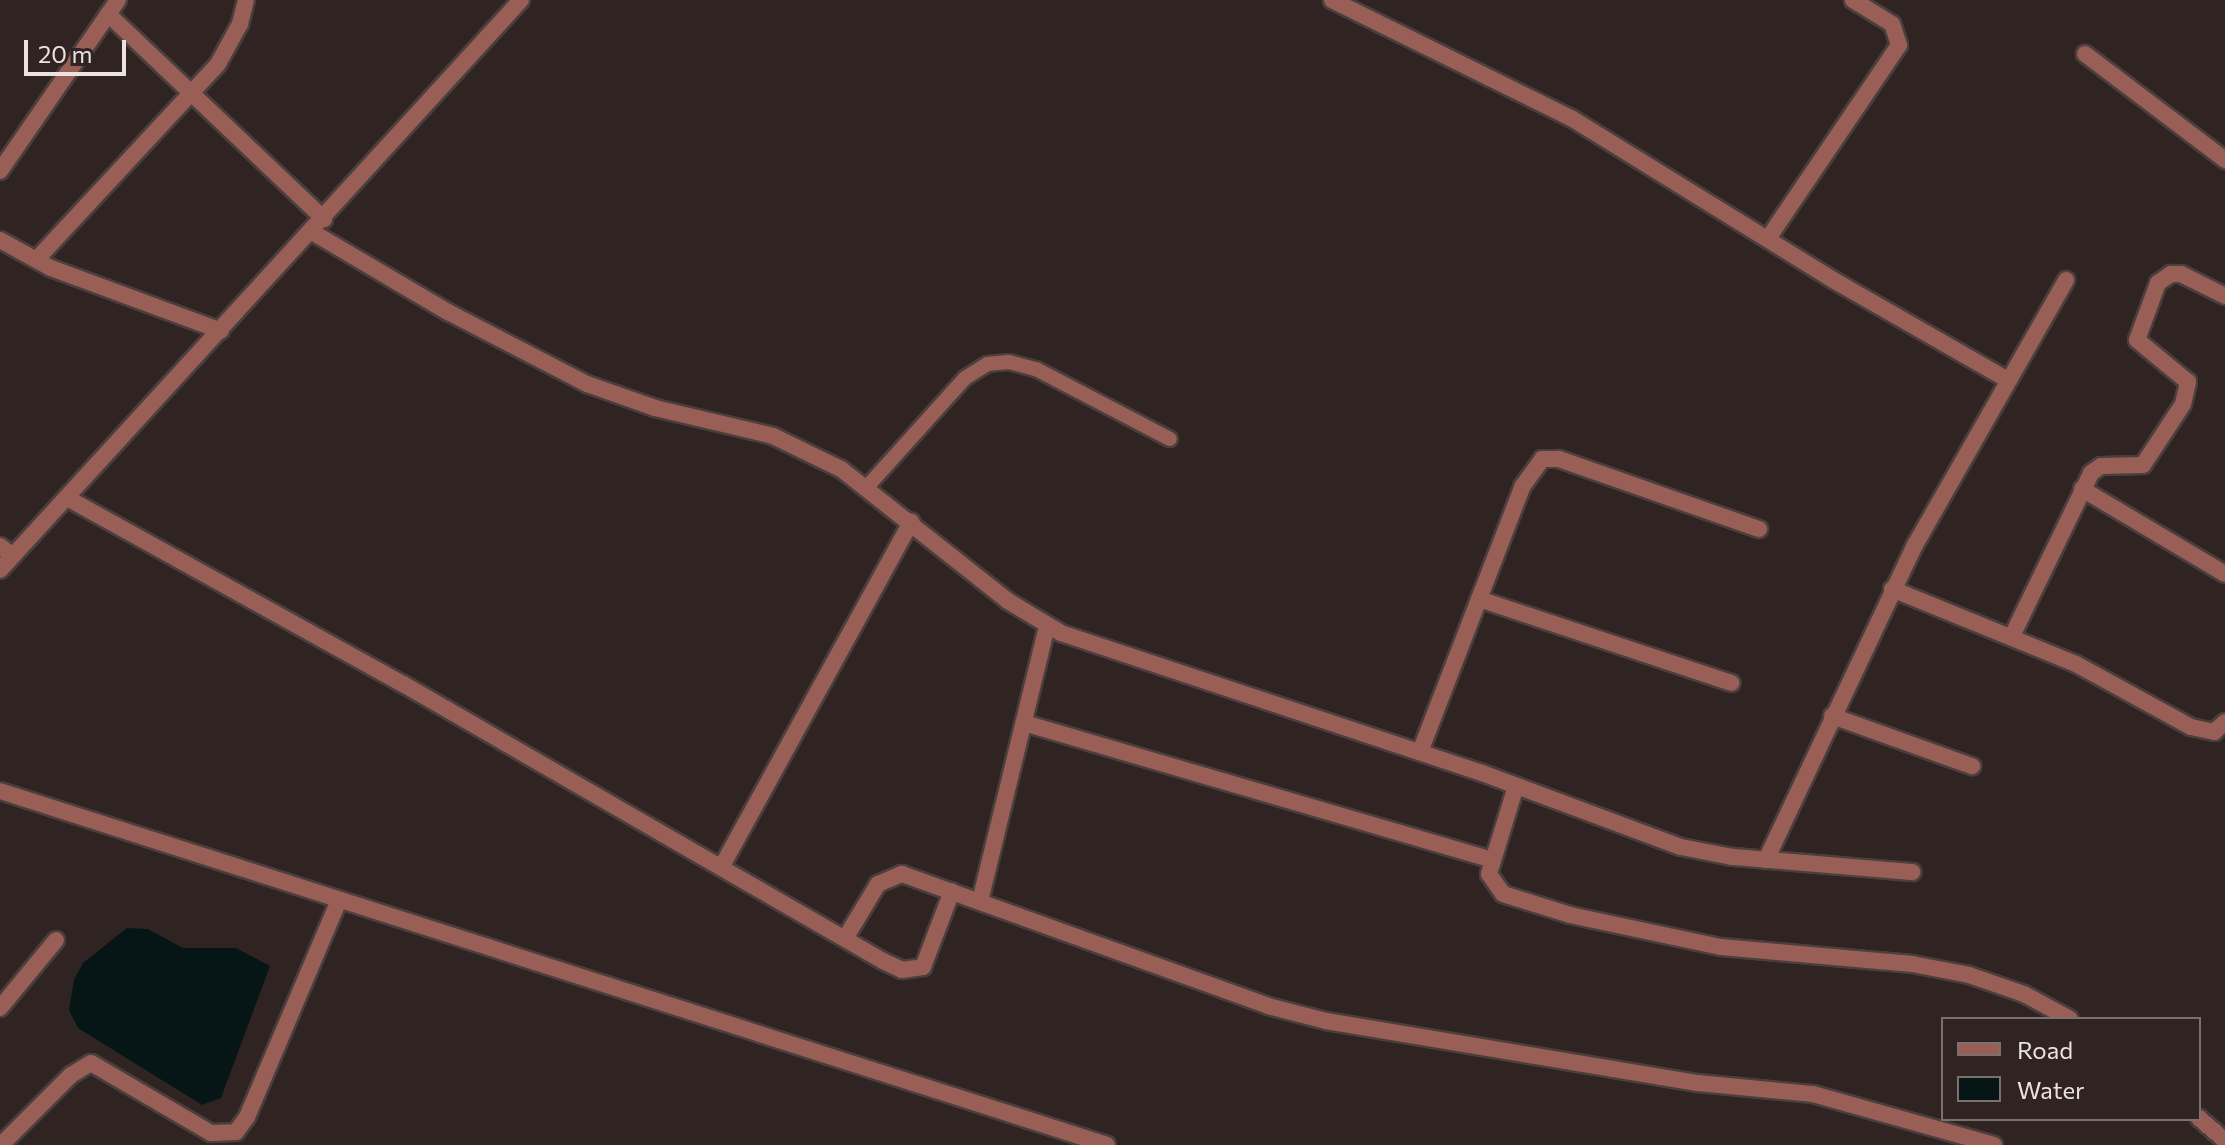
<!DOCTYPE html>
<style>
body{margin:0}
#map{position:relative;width:2225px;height:1145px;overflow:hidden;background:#302422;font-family:Commissioner,sans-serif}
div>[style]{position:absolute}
.water>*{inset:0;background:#061616}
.roads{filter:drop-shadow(2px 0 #4a3f3d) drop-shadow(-2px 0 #4a3f3d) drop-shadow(0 2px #4a3f3d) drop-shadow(0 -2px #4a3f3d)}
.service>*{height:14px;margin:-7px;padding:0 7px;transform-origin:7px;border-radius:7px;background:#995f57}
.minor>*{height:16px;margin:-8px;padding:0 8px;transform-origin:8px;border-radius:8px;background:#995f57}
span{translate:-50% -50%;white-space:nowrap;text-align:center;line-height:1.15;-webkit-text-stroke:6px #302422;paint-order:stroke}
.legend{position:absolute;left:1941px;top:1017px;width:260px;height:104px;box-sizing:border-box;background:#302422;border:2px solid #7b706e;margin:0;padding:10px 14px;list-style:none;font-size:24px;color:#ebe2e1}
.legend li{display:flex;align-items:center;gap:16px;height:40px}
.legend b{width:40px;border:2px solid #7b706e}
.scale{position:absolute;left:24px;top:40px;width:102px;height:36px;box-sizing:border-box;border:4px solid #ebe2e1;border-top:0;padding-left:10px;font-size:24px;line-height:28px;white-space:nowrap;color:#ebe2e1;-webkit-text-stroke:6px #302422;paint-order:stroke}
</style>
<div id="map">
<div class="water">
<div style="clip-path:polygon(127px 928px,148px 929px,183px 948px,236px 948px,270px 966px,221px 1098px,202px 1105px,78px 1028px,69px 1010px,74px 980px,83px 963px)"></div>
</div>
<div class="roads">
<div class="service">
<div style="left:866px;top:488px;width:148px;rotate:-48deg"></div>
<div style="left:965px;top:378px;width:26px;rotate:-32deg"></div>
<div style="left:987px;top:364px;width:22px;rotate:-5deg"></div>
<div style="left:1009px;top:362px;width:28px;rotate:15deg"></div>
<div style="left:1036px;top:369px;width:151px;rotate:27.6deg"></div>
</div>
<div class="minor">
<div style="left:1332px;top:0;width:267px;rotate:26.3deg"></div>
<div style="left:1571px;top:118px;width:310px;rotate:31.7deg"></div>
<div style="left:1835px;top:281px;width:199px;rotate:29.8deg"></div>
<div style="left:108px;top:14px;width:298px;rotate:43.5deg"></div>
<div style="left:2085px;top:54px;width:176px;rotate:37.1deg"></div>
<div style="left:0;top:171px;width:208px;rotate:-55.4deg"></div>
<div style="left:312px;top:232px;width:158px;rotate:30.5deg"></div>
<div style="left:448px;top:312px;width:157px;rotate:27.4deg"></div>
<div style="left:587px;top:384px;width:72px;rotate:19.4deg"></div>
<div style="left:655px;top:408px;width:121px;rotate:13.3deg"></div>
<div style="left:773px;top:436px;width:76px;rotate:25.9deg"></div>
<div style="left:841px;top:469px;width:213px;rotate:38.3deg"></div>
<div style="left:1008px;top:601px;width:62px;rotate:31.1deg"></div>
<div style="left:1061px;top:633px;width:444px;rotate:18.4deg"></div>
<div style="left:1482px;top:773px;width:212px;rotate:20.4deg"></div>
<div style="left:1681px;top:847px;width:53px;rotate:10.9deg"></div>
<div style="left:1733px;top:857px;width:180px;rotate:4.8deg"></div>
<div style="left:1769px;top:237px;width:232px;rotate:-55.9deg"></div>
<div style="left:1899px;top:45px;width:22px;rotate:-108deg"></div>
<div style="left:1892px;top:24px;width:46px;rotate:-148.4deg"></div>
<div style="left:0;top:240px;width:58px;rotate:28.8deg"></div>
<div style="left:51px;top:268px;width:181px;rotate:20.3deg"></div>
<div style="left:36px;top:260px;width:267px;rotate:-47.1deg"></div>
<div style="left:218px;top:64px;width:46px;rotate:-61.2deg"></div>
<div style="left:240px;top:24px;width:25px;rotate:-76deg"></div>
<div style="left:2082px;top:489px;width:166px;rotate:30.7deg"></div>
<div style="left:67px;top:498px;width:384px;rotate:29deg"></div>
<div style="left:403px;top:684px;width:554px;rotate:29.99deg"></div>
<div style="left:883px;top:961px;width:21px;rotate:25deg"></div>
<div style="left:902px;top:970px;width:21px;rotate:-8deg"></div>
<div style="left:923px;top:967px;width:81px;rotate:-69.1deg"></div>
<div style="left:0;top:546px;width:16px;rotate:38deg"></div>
<div style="left:0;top:570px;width:772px;rotate:-47.57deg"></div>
<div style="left:1892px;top:589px;width:199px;rotate:22.2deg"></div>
<div style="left:2076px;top:664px;width:131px;rotate:28.7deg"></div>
<div style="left:2191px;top:727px;width:24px;rotate:12deg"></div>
<div style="left:2214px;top:732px;width:15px;rotate:-42deg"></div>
<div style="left:1479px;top:599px;width:266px;rotate:18.4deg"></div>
<div style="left:2012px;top:636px;width:181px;rotate:-64.1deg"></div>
<div style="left:2091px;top:473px;width:12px;rotate:-35deg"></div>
<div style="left:2101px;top:466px;width:42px;rotate:-1.4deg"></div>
<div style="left:2143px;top:465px;width:73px;rotate:-56.7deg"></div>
<div style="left:2183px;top:404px;width:23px;rotate:-77deg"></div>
<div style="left:2188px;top:382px;width:66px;rotate:-140.5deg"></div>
<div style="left:2137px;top:340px;width:61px;rotate:-69.8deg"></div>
<div style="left:2158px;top:283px;width:16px;rotate:-35deg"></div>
<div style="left:2171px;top:274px;width:10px"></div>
<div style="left:2181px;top:274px;width:49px;rotate:26.6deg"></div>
<div style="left:1832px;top:716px;width:149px;rotate:19.7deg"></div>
<div style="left:1024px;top:723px;width:487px;rotate:16.3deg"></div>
<div style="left:1420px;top:752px;width:284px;rotate:-68.9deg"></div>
<div style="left:1522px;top:487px;width:34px;rotate:-54deg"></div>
<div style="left:1542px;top:459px;width:17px"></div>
<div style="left:1559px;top:459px;width:212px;rotate:19.3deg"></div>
<div style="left:1516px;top:786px;width:92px;rotate:107.1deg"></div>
<div style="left:1489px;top:874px;width:24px;rotate:55deg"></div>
<div style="left:1503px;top:894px;width:70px;rotate:17.4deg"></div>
<div style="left:1570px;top:915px;width:154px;rotate:12deg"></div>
<div style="left:1721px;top:947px;width:192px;rotate:5.1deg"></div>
<div style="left:1912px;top:964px;width:58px;rotate:10.9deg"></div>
<div style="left:1969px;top:975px;width:58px;rotate:19.1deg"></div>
<div style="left:2024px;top:994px;width:52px;rotate:28.5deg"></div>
<div style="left:0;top:791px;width:1162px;rotate:17.73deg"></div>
<div style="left:1766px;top:860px;width:348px;rotate:-64.7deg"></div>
<div style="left:1915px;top:545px;width:305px;rotate:-60.3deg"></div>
<div style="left:722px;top:866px;width:393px;rotate:-61.2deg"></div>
<div style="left:980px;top:901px;width:283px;rotate:-76.3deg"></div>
<div style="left:846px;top:937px;width:62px;rotate:-58.9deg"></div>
<div style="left:878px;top:884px;width:26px;rotate:-23deg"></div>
<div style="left:902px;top:874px;width:389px;rotate:19.8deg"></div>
<div style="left:1268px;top:1006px;width:60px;rotate:14.5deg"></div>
<div style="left:1326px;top:1021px;width:377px;rotate:9.5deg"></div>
<div style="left:1698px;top:1083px;width:116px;rotate:5.5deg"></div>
<div style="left:1813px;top:1094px;width:188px;rotate:15.7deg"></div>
<div style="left:0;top:1008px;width:88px;rotate:-50.5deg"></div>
<div style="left:2199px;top:1118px;width:35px;rotate:41deg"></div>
<div style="left:1px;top:1145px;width:99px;rotate:-45deg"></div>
<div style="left:71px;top:1075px;width:23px;rotate:-31deg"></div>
<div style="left:91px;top:1063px;width:139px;rotate:30.3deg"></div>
<div style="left:211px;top:1133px;width:25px;rotate:-2deg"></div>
<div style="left:236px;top:1132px;width:19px;rotate:-54deg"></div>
<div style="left:247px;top:1117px;width:236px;rotate:-67deg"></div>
</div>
</div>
<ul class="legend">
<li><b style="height:10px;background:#995f57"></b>Road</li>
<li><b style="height:22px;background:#061616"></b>Water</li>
</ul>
<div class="scale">20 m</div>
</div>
